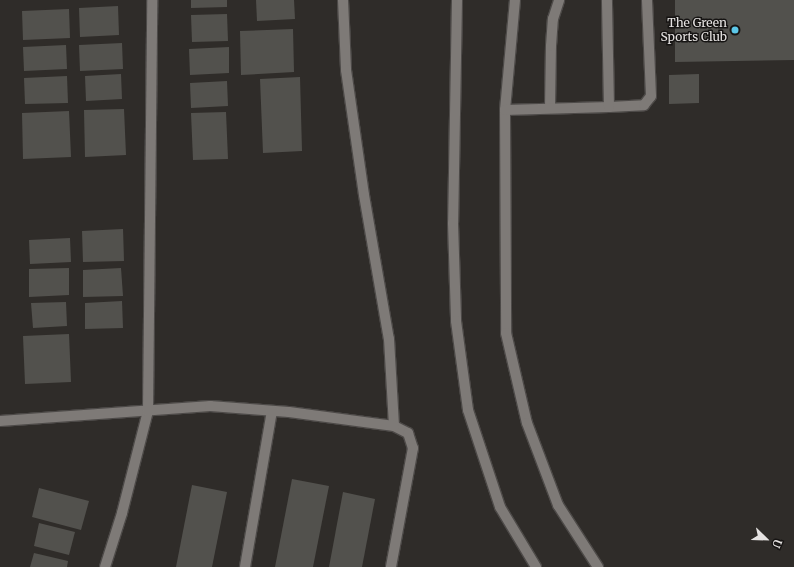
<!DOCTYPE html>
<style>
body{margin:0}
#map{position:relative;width:794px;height:567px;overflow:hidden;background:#2f2c29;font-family:Merriweather,serif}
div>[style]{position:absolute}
.building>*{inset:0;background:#52514d}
.roads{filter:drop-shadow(1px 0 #4d4a48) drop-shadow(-1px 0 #4d4a48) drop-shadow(0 1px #4d4a48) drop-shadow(0 -1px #4d4a48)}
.minor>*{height:10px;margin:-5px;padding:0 5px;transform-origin:5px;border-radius:5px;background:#7e7a77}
.dots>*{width:11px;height:11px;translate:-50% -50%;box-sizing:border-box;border:2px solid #161413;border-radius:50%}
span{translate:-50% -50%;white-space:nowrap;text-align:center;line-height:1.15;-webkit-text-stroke:3px #161413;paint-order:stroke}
.poi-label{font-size:12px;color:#e6e3e2}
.right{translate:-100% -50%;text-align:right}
.north{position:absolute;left:746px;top:519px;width:40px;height:40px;-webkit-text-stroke:3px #161413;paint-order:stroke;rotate:113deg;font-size:11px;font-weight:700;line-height:16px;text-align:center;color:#e6e3e2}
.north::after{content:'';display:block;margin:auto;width:14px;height:18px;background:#e6e3e2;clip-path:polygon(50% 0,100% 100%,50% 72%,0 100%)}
</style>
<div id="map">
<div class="building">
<div style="clip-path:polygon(191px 0,227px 0,227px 7px,191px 8px)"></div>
<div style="clip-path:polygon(256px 0,294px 0,295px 19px,257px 21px)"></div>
<div style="clip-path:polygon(675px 0,794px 0,794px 60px,675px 62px)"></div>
<div style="clip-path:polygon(118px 6px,119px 35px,80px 37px,79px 8px)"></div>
<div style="clip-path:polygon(69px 9px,70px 38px,23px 40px,22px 11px)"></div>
<div style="clip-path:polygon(227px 14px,228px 41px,192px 42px,191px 15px)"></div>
<div style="clip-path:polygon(293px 29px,294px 72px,241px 75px,240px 31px)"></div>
<div style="clip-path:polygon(122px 43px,123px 69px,80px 71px,79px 45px)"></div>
<div style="clip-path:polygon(66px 45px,67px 69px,24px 71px,23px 47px)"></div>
<div style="clip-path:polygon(229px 47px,229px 73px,190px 75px,189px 49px)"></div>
<div style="clip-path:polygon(121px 74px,122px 99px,86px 101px,85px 76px)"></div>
<div style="clip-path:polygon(699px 74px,699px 103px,669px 104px,669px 75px)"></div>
<div style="clip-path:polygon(67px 76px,68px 103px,25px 104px,24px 78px)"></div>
<div style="clip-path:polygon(300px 77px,302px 151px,263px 153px,260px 79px)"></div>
<div style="clip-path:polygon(227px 81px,228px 106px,191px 108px,190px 83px)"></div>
<div style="clip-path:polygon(124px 109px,126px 155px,85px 157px,84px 110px)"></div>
<div style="clip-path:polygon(69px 111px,71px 157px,23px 159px,22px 113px)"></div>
<div style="clip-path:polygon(226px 112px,228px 159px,193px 160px,191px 113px)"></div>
<div style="clip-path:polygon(123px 229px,124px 261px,83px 262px,82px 231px)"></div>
<div style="clip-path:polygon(70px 238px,71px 262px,30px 264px,29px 240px)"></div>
<div style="clip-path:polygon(69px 268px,69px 295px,29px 297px,29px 269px)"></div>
<div style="clip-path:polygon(121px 268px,123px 296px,83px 297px,83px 270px)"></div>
<div style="clip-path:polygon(122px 301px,123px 328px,85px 329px,85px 303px)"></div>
<div style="clip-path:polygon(66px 302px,67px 326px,33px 328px,31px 303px)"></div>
<div style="clip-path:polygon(69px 334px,71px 382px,25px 384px,23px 336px)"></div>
<div style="clip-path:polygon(292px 479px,329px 486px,313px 567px,275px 567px)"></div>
<div style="clip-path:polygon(192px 485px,227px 492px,212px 567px,176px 567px)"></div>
<div style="clip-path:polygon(39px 488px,89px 501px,81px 530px,32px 517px)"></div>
<div style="clip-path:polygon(343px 492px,375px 499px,362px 567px,329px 567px)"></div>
<div style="clip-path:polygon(39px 523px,75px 532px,69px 555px,34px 546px)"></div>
<div style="clip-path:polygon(34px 553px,68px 561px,67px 567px,30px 567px)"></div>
</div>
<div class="roads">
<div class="minor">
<div style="left:343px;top:0;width:70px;rotate:87.5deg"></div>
<div style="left:346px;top:70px;width:126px;rotate:81.8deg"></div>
<div style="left:364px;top:195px;width:146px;rotate:80.2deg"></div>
<div style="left:389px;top:339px;width:87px;rotate:86.7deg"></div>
<div style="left:394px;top:426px;width:16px;rotate:27deg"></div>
<div style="left:408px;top:433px;width:16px;rotate:72deg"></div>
<div style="left:413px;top:448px;width:121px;rotate:100.5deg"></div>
<div style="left:457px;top:0;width:223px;rotate:91deg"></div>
<div style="left:453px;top:223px;width:98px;rotate:88.2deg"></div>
<div style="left:456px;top:321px;width:90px;rotate:82.3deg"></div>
<div style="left:468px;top:410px;width:102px;rotate:71.7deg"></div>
<div style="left:500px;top:507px;width:70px;rotate:59deg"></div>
<div style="left:515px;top:0;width:110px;rotate:95.2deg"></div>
<div style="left:505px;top:110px;width:223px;rotate:89.7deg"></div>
<div style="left:506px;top:333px;width:92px;rotate:76.9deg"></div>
<div style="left:527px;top:423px;width:88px;rotate:69.3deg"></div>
<div style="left:558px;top:505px;width:74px;rotate:57.2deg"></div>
<div style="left:609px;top:107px;width:35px;rotate:-3deg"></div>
<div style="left:644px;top:105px;width:11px;rotate:-52deg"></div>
<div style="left:651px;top:96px;width:96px;rotate:-92.4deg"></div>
<div style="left:550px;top:108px;width:62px;rotate:-89.1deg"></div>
<div style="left:551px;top:46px;width:27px;rotate:-86deg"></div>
<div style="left:553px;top:19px;width:20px;rotate:-72deg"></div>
<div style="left:505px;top:110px;width:104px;rotate:-1.7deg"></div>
<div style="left:609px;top:107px;width:107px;rotate:-91.1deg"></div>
<div style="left:0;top:421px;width:211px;rotate:-4.1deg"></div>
<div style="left:210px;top:406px;width:79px;rotate:4.3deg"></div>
<div style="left:289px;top:412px;width:106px;rotate:7.6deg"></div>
<div style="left:105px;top:567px;width:57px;rotate:-72.5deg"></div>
<div style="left:122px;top:513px;width:105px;rotate:-75.7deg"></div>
<div style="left:148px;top:411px;width:411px;rotate:-89.4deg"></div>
<div style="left:245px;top:567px;width:158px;rotate:-80.2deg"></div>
</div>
</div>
<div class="dots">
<div style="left:735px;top:30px;background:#5cc7e8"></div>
</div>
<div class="poi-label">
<span class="right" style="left:727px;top:30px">The Green<br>Sports Club</span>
</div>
<div class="north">U</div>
</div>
